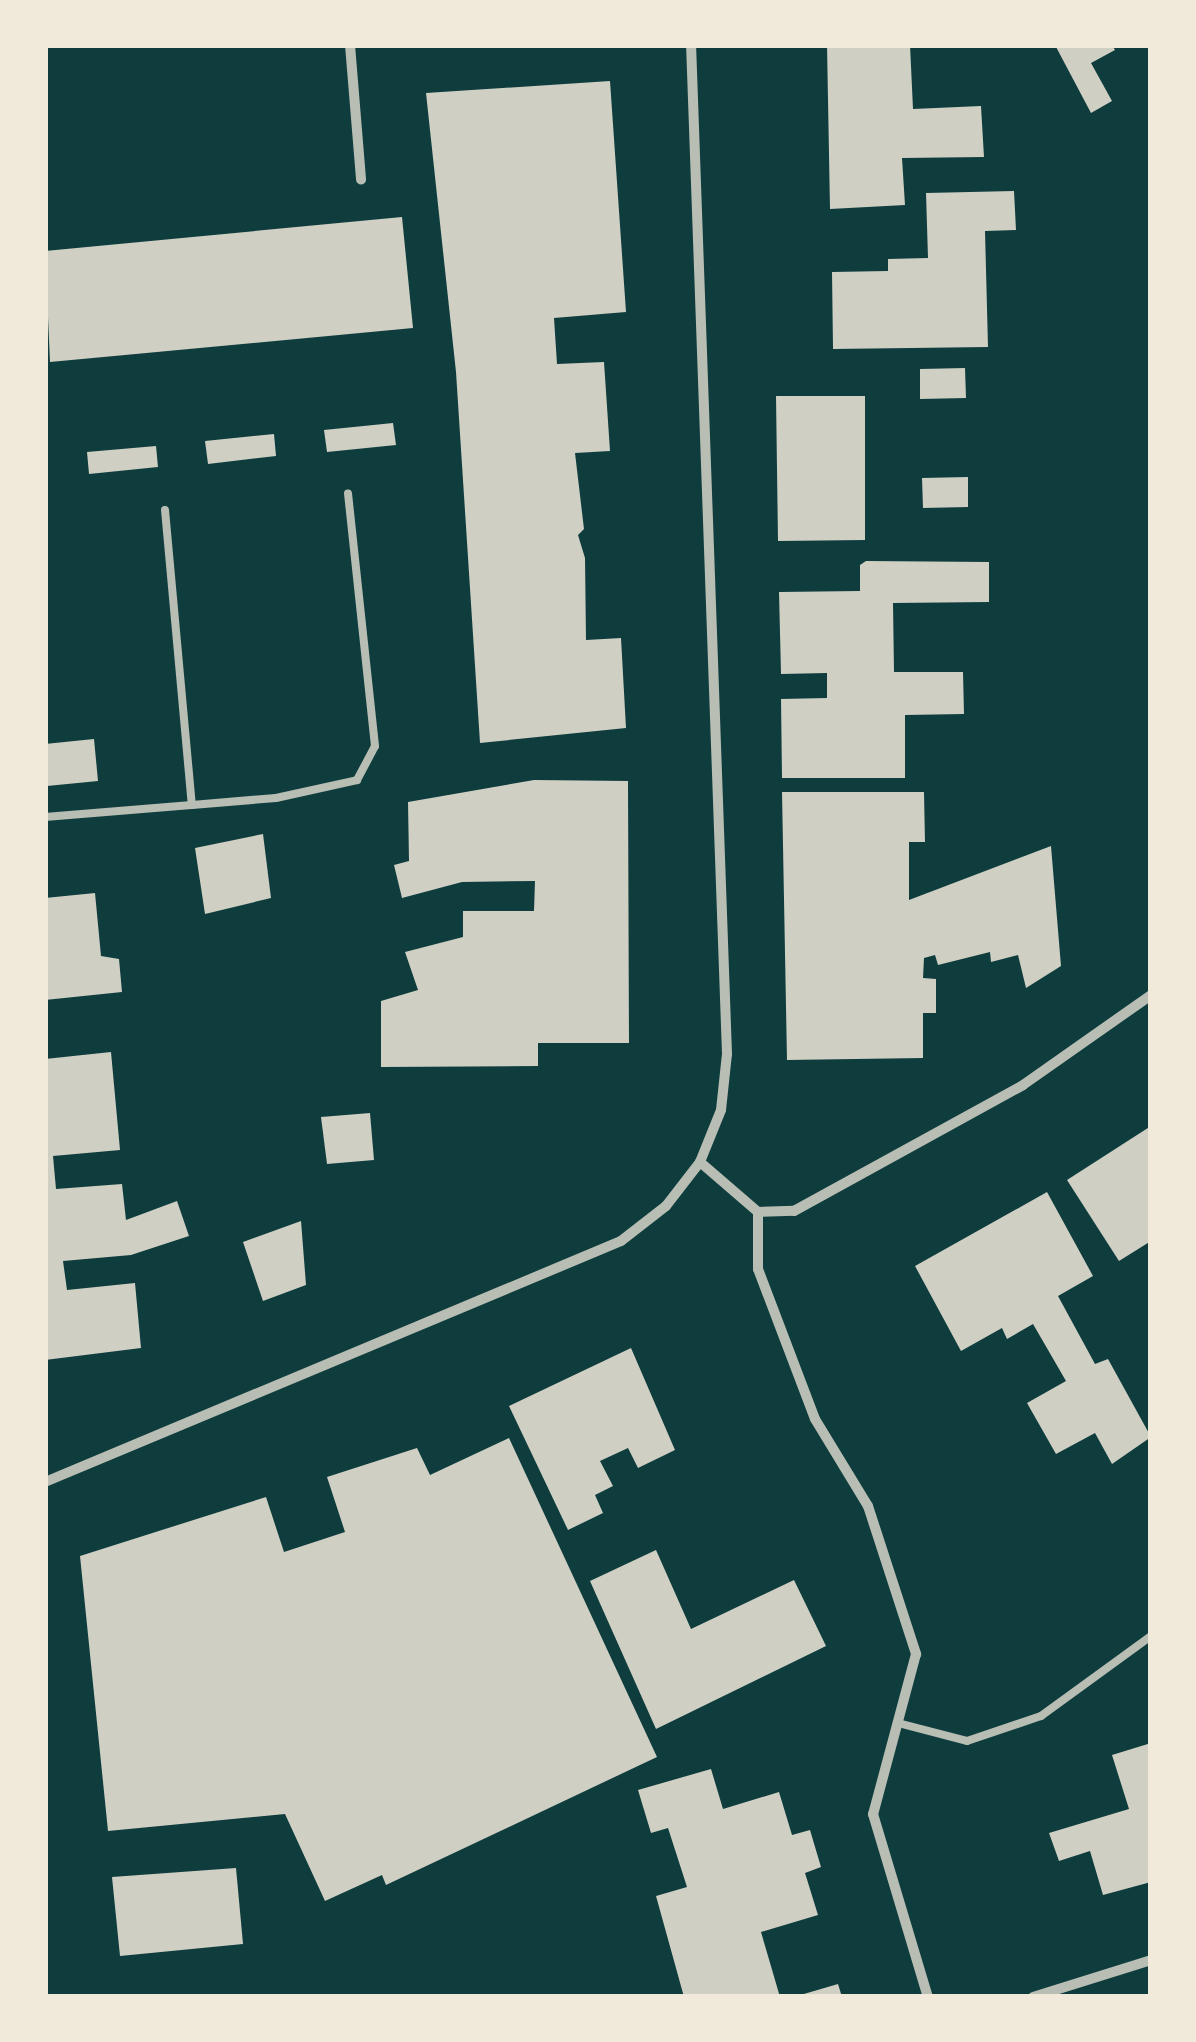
<!DOCTYPE html>
<style>
body{margin:0}
#map{position:relative;width:1196px;height:2042px;overflow:hidden;background:#0f3d3e;font-family:Inter,sans-serif}
div>[style]{position:absolute}
.building>*{inset:0;background:#cfcfc3}
.service>*{height:8px;margin:-4px;padding:0 4px;transform-origin:4px;border-radius:4px;background:#b8beb3}
.minor>*{height:10px;margin:-5px;padding:0 5px;transform-origin:5px;border-radius:5px;background:#b8beb3}
span{translate:-50% -50%;white-space:nowrap;text-align:center;line-height:1.15;-webkit-text-stroke:9px #f1e9da;paint-order:stroke}
.frame{position:absolute;inset:0;border:48px solid #f1e9da;pointer-events:none}
</style>
<div id="map">
<div class="building">
<div style="clip-path:polygon(827px 45px,910px 45px,913px 109px,981px 106px,984px 157px,902px 158px,905px 205px,830px 209px)"></div>
<div style="clip-path:polygon(1055px 45px,1112px 45px,1115px 50px,1091px 63px,1112px 101px,1091px 113px)"></div>
<div style="clip-path:polygon(610px 81px,626px 312px,554px 318px,557px 364px,604px 362px,610px 451px,575px 453px,584px 529px,578px 535px,585px 558px,586px 640px,621px 638px,626px 728px,480px 743px,456px 372px,426px 93px)"></div>
<div style="clip-path:polygon(1014px 191px,1016px 230px,985px 231px,988px 347px,833px 349px,832px 272px,888px 271px,888px 259px,928px 258px,926px 193px)"></div>
<div style="clip-path:polygon(402px 217px,413px 328px,50px 362px,45px 251px)"></div>
<div style="clip-path:polygon(965px 368px,966px 398px,920px 399px,920px 369px)"></div>
<div style="clip-path:polygon(776px 396px,865px 396px,865px 540px,778px 541px)"></div>
<div style="clip-path:polygon(393px 423px,396px 445px,327px 452px,324px 430px)"></div>
<div style="clip-path:polygon(274px 434px,276px 456px,208px 464px,205px 441px)"></div>
<div style="clip-path:polygon(156px 446px,158px 467px,89px 474px,87px 452px)"></div>
<div style="clip-path:polygon(968px 477px,968px 507px,923px 508px,922px 478px)"></div>
<div style="clip-path:polygon(866px 561px,989px 562px,989px 602px,893px 603px,894px 672px,963px 672px,964px 714px,905px 715px,905px 778px,782px 778px,781px 699px,827px 698px,827px 673px,781px 674px,779px 592px,860px 591px,860px 565px)"></div>
<div style="clip-path:polygon(94px 739px,98px 781px,47px 786px,45px 744px)"></div>
<div style="clip-path:polygon(534px 780px,628px 781px,629px 1043px,538px 1043px,538px 1066px,381px 1067px,381px 1001px,418px 990px,405px 952px,463px 937px,463px 911px,534px 911px,535px 881px,462px 882px,402px 898px,394px 865px,409px 861px,408px 802px)"></div>
<div style="clip-path:polygon(782px 792px,924px 792px,925px 842px,909px 842px,909px 900px,1051px 846px,1061px 966px,1026px 988px,1018px 955px,991px 962px,990px 952px,938px 965px,935px 955px,924px 958px,923px 978px,936px 979px,936px 1013px,923px 1013px,923px 1058px,787px 1060px)"></div>
<div style="clip-path:polygon(263px 834px,271px 898px,205px 914px,195px 848px)"></div>
<div style="clip-path:polygon(95px 893px,101px 956px,119px 959px,122px 992px,45px 1000px,45px 898px)"></div>
<div style="clip-path:polygon(111px 1052px,120px 1150px,53px 1156px,56px 1189px,122px 1184px,126px 1220px,177px 1201px,189px 1236px,131px 1255px,63px 1261px,67px 1290px,135px 1283px,141px 1348px,45px 1360px,45px 1059px)"></div>
<div style="clip-path:polygon(370px 1113px,374px 1160px,327px 1164px,321px 1117px)"></div>
<div style="clip-path:polygon(1151px 1126px,1151px 1241px,1119px 1261px,1067px 1180px)"></div>
<div style="clip-path:polygon(1047px 1192px,1093px 1276px,1058px 1296px,1095px 1364px,1108px 1359px,1151px 1437px,1112px 1464px,1095px 1433px,1056px 1454px,1027px 1403px,1066px 1381px,1033px 1324px,1007px 1339px,1002px 1328px,961px 1351px,915px 1266px)"></div>
<div style="clip-path:polygon(301px 1221px,306px 1285px,263px 1301px,243px 1242px)"></div>
<div style="clip-path:polygon(631px 1348px,675px 1450px,638px 1468px,628px 1448px,600px 1461px,613px 1486px,595px 1495px,603px 1513px,568px 1530px,509px 1406px)"></div>
<div style="clip-path:polygon(509px 1438px,657px 1757px,386px 1885px,382px 1875px,325px 1901px,285px 1814px,108px 1831px,80px 1556px,266px 1497px,284px 1552px,345px 1532px,327px 1477px,417px 1448px,430px 1475px)"></div>
<div style="clip-path:polygon(656px 1550px,691px 1629px,794px 1580px,826px 1646px,656px 1729px,590px 1581px)"></div>
<div style="clip-path:polygon(1151px 1743px,1151px 1882px,1103px 1895px,1090px 1851px,1059px 1861px,1049px 1833px,1129px 1809px,1112px 1755px)"></div>
<div style="clip-path:polygon(711px 1769px,723px 1809px,779px 1792px,792px 1835px,810px 1830px,821px 1867px,805px 1873px,818px 1915px,761px 1932px,780px 1997px,684px 1997px,656px 1896px,687px 1887px,668px 1828px,651px 1833px,638px 1790px)"></div>
<div style="clip-path:polygon(236px 1868px,243px 1944px,120px 1956px,112px 1877px)"></div>
<div style="clip-path:polygon(838px 1984px,842px 1997px,797px 1997px,797px 1996px)"></div>
</div>
<div class="service">
<div style="left:165px;top:510px;width:296px;rotate:84.8deg"></div>
<div style="left:192px;top:805px;width:84px;rotate:-4.8deg"></div>
<div style="left:276px;top:798px;width:83px;rotate:-12.5deg"></div>
<div style="left:357px;top:780px;width:38px;rotate:-62deg"></div>
<div style="left:375px;top:746px;width:254px;rotate:-96.1deg"></div>
<div style="left:45px;top:817px;width:147px;rotate:-4.7deg"></div>
<div style="left:898px;top:1723px;width:71px;rotate:14.6deg"></div>
<div style="left:967px;top:1741px;width:78px;rotate:-18.7deg"></div>
<div style="left:1041px;top:1716px;width:136px;rotate:-36deg"></div>
</div>
<div class="minor">
<div style="left:350px;top:45px;width:135px;rotate:85.3deg"></div>
<div style="left:700px;top:1162px;width:77px;rotate:40.8deg"></div>
<div style="left:758px;top:1212px;width:36px;rotate:-2deg"></div>
<div style="left:794px;top:1211px;width:261px;rotate:-28.8deg"></div>
<div style="left:1023px;top:1085px;width:156px;rotate:-35.1deg"></div>
<div style="left:758px;top:1212px;width:57px;rotate:90deg"></div>
<div style="left:758px;top:1269px;width:160px;rotate:69.2deg"></div>
<div style="left:815px;top:1419px;width:102px;rotate:58.7deg"></div>
<div style="left:868px;top:1506px;width:156px;rotate:72deg"></div>
<div style="left:916px;top:1654px;width:166px;rotate:105deg"></div>
<div style="left:873px;top:1814px;width:191px;rotate:73.3deg"></div>
<div style="left:45px;top:1482px;width:624px;rotate:-22.7deg"></div>
<div style="left:621px;top:1241px;width:57px;rotate:-37.9deg"></div>
<div style="left:666px;top:1206px;width:56px;rotate:-52.3deg"></div>
<div style="left:700px;top:1162px;width:56px;rotate:-68deg"></div>
<div style="left:721px;top:1110px;width:56px;rotate:-83.9deg"></div>
<div style="left:727px;top:1054px;width:1010px;rotate:-92.04deg"></div>
<div style="left:1033px;top:1997px;width:124px;rotate:-17.4deg"></div>
</div>
<div class="frame"></div>
</div>
